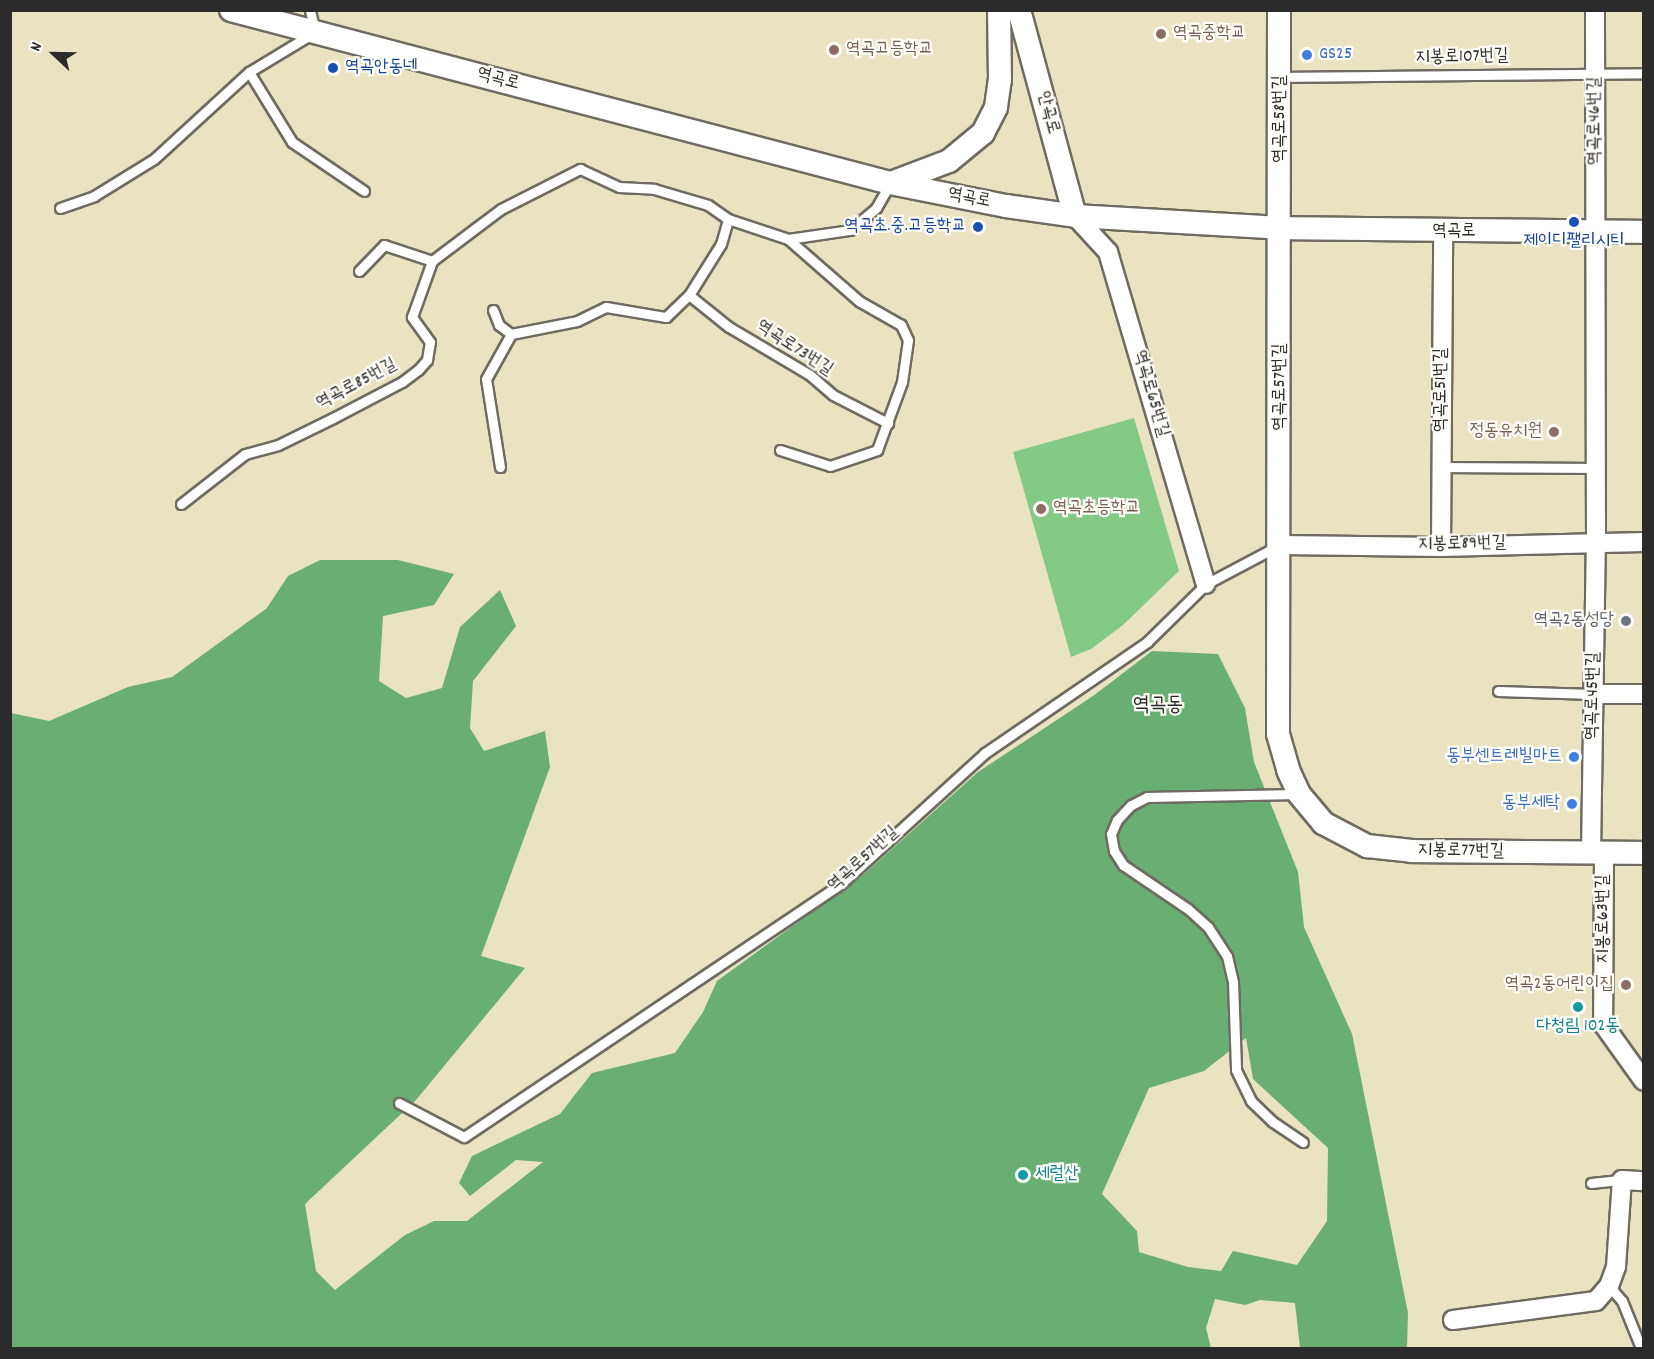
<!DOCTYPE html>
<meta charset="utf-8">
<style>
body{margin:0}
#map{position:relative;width:1654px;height:1359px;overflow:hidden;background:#eae3c1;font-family:Dekko,"Poor Story",sans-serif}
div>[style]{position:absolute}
.green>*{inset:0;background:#82ca86}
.forest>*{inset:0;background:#69ae73}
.roads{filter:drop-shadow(2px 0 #6e6b60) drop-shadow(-2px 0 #6e6b60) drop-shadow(0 2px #6e6b60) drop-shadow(0 -2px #6e6b60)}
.service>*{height:9px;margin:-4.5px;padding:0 4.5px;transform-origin:4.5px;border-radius:4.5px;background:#fff}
.minor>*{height:18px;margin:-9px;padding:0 9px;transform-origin:9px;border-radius:9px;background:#fff}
.tertiary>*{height:22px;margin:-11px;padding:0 11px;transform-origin:11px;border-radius:11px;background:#fff}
.dots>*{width:16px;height:16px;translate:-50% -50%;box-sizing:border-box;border:3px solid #fdfcf7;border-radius:50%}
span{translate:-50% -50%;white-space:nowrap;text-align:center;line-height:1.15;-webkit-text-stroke:4.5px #fdfcf7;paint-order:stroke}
.education-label{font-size:18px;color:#785e54}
.left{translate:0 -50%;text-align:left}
.right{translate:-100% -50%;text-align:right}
.shop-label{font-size:18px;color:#366cbe}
.street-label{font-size:18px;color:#2b2b2b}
.transit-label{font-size:18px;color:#164399}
.worship-label{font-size:18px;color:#5b616d}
.culture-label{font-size:18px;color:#0d838f}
.quarter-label{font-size:21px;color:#2b2b2b}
.frame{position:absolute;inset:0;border:12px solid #2b2b2b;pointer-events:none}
.north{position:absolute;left:24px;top:24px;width:60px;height:60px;-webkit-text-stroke:4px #fdfcf7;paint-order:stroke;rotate:292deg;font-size:16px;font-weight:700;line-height:24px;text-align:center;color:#2b2b2b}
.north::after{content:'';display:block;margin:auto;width:21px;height:27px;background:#2b2b2b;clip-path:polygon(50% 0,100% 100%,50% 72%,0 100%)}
</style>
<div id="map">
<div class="green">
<div style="clip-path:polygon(1134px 418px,1179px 571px,1123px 625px,1091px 649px,1071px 657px,1013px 452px)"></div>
</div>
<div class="forest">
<div style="clip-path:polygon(evenodd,320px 560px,398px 560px,454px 574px,434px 605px,383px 616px,379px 681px,406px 698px,442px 688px,460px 627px,500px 590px,516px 626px,473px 681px,470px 728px,484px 751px,545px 731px,550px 767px,481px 956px,525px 968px,416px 1100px,305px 1204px,316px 1271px,335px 1290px,405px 1235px,434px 1221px,467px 1221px,543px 1162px,516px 1160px,470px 1196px,459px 1183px,472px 1156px,560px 1114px,592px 1073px,675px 1053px,703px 1012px,717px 981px,864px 874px,978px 772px,1093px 696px,1152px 651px,1218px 654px,1245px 708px,1254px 762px,1298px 872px,1304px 927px,1352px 1034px,1408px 1313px,1407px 1348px,1300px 1348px,1295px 1303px,1260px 1300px,1245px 1305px,1215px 1299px,1206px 1328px,1211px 1348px,11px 1348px,11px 713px,49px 721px,128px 687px,172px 677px,267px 608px,288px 576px,320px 560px,1246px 1038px,1253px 1079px,1328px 1148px,1327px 1221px,1297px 1265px,1233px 1251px,1221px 1271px,1188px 1267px,1139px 1252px,1137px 1231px,1102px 1194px,1149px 1088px,1204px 1071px,1246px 1038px)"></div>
</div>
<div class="roads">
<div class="service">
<div style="left:249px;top:72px;width:82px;rotate:58.4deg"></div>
<div style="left:292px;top:142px;width:87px;rotate:34.2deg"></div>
<div style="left:1281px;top:77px;width:363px;rotate:-0.6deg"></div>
<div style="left:60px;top:208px;width:36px;rotate:-19deg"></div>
<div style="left:94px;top:196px;width:70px;rotate:-31.7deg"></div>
<div style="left:154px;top:159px;width:129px;rotate:-42.5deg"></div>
<div style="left:249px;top:72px;width:77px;rotate:-31.2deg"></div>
<div style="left:315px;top:32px;width:23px;rotate:-103deg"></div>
<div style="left:359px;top:271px;width:36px;rotate:-46deg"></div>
<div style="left:384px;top:245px;width:51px;rotate:18.4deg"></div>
<div style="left:689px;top:295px;width:51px;rotate:38.7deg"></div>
<div style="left:729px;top:327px;width:94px;rotate:30.7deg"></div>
<div style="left:810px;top:375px;width:30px;rotate:41deg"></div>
<div style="left:833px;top:395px;width:62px;rotate:27deg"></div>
<div style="left:493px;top:310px;width:16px;rotate:68deg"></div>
<div style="left:499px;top:325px;width:15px;rotate:37deg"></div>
<div style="left:511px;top:334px;width:67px;rotate:-11.1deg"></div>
<div style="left:577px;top:321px;width:32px;rotate:-26deg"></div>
<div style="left:606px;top:307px;width:61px;rotate:9.5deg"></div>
<div style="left:666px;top:317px;width:32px;rotate:-44deg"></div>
<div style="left:689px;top:295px;width:60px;rotate:-57.9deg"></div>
<div style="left:721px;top:244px;width:26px;rotate:-74deg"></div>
<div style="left:780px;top:450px;width:52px;rotate:17.7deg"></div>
<div style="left:830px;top:466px;width:50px;rotate:-18.8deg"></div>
<div style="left:877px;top:450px;width:72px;rotate:-69.8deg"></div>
<div style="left:902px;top:382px;width:42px;rotate:-81.9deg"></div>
<div style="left:908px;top:340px;width:17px;rotate:-115deg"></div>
<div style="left:901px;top:325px;width:48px;rotate:-150.3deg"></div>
<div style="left:859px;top:301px;width:94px;rotate:-138.9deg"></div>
<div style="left:500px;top:467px;width:89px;rotate:-99deg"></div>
<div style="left:486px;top:379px;width:51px;rotate:-60.9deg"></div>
<div style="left:1441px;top:467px;width:155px;rotate:0.4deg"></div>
<div style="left:181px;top:504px;width:81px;rotate:-38deg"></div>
<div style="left:245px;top:454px;width:34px;rotate:-15deg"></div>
<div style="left:278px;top:445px;width:61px;rotate:-26.1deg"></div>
<div style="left:333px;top:418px;width:78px;rotate:-27.6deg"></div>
<div style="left:402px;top:382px;width:20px;rotate:-37deg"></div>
<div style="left:418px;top:370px;width:13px;rotate:-48deg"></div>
<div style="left:427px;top:360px;width:18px;rotate:-81deg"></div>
<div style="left:430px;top:342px;width:31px;rotate:-126deg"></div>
<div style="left:412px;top:317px;width:59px;rotate:-70.3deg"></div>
<div style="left:432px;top:261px;width:86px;rotate:-37deg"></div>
<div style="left:501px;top:209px;width:89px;rotate:-26.9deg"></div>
<div style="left:580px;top:169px;width:43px;rotate:24.8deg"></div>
<div style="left:619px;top:187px;width:35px;rotate:3deg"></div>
<div style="left:654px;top:189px;width:56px;rotate:16.5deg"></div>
<div style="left:708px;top:205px;width:24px;rotate:35deg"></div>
<div style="left:728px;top:219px;width:63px;rotate:18.4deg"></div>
<div style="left:788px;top:239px;width:63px;rotate:-8.3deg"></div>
<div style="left:850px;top:230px;width:34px;rotate:-40deg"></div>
<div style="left:876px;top:208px;width:28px;rotate:-60deg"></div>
<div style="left:1498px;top:691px;width:96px;rotate:1.8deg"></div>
<div style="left:1298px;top:794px;width:151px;rotate:178.9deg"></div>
<div style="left:1147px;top:797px;width:18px;rotate:153deg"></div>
<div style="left:1131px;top:805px;width:21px;rotate:133deg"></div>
<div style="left:1117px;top:820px;width:15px;rotate:113deg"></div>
<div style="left:1111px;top:834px;width:17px;rotate:80deg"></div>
<div style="left:1114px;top:851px;width:17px;rotate:57deg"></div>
<div style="left:1123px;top:865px;width:78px;rotate:34.1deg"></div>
<div style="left:1188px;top:909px;width:27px;rotate:42deg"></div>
<div style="left:1208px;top:927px;width:35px;rotate:57deg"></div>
<div style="left:1227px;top:956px;width:27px;rotate:77deg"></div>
<div style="left:1233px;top:982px;width:88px;rotate:88deg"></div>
<div style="left:1236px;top:1070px;width:34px;rotate:64deg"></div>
<div style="left:1251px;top:1101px;width:30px;rotate:44deg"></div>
<div style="left:1273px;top:1122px;width:36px;rotate:34deg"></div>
<div style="left:399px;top:1103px;width:73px;rotate:27.6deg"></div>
<div style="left:464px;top:1137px;width:455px;rotate:-33.9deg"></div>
<div style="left:842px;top:883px;width:193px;rotate:-42.3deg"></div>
<div style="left:985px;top:753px;width:196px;rotate:-34.4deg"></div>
<div style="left:1147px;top:642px;width:83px;rotate:-44.5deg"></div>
<div style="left:1206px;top:584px;width:79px;rotate:-27.9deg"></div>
<div style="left:1591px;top:1183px;width:31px;rotate:-6deg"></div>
<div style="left:1609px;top:1286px;width:20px;rotate:49deg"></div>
<div style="left:1622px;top:1301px;width:51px;rotate:68deg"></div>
</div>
<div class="minor">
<div style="left:1075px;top:216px;width:49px;rotate:47.5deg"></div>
<div style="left:1108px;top:252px;width:346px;rotate:73.6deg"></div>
<div style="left:1281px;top:545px;width:160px;rotate:0.7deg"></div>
<div style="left:1441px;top:547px;width:203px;rotate:-1.4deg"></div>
<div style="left:1441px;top:547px;width:315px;rotate:-89.6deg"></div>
<div style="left:1594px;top:694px;width:50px"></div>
<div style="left:1591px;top:853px;width:311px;rotate:-89.1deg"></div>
<div style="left:1596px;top:542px;width:532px;rotate:-90.11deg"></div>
<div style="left:1604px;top:853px;width:171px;rotate:90.3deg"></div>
<div style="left:1603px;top:1024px;width:70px;rotate:54.3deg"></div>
<div style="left:1453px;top:1320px;width:144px;rotate:-7.6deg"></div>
<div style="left:1596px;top:1301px;width:20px;rotate:-49deg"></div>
<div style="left:1609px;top:1286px;width:20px;rotate:-70deg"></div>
<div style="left:1616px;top:1267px;width:87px;rotate:-86.1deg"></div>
<div style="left:1622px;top:1180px;width:22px;rotate:3deg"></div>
</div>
<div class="tertiary">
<div style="left:231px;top:10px;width:681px;rotate:14.71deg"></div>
<div style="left:890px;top:183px;width:118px;rotate:11.2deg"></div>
<div style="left:1006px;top:206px;width:70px;rotate:8.2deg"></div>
<div style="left:1075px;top:216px;width:206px;rotate:3.3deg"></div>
<div style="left:1281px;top:228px;width:363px;rotate:0.6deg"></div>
<div style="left:1019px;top:10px;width:213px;rotate:74.8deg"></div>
<div style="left:1279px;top:10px;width:724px;rotate:90.08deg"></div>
<div style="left:1278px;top:734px;width:37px;rotate:74deg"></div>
<div style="left:1288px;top:770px;width:26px;rotate:65deg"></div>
<div style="left:1299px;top:794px;width:38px;rotate:50deg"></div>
<div style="left:1323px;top:823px;width:50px;rotate:27.6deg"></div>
<div style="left:1367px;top:846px;width:45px;rotate:6.3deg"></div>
<div style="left:1412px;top:851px;width:232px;rotate:0.5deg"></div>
<div style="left:891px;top:183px;width:62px;rotate:-20.8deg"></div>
<div style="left:949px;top:161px;width:44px;rotate:-39.5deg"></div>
<div style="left:983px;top:133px;width:29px;rotate:-63deg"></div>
<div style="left:996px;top:107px;width:27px;rotate:-82deg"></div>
<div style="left:1000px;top:80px;width:70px;rotate:-90.8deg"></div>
</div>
</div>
<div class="dots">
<div style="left:1161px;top:34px;background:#8d6e63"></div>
<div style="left:834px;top:50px;background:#8d6e63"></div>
<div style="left:1307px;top:55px;background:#3f7fe0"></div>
<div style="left:333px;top:68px;background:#1a4fb4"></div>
<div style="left:1574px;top:222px;background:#1a4fb4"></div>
<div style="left:978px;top:227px;background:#1a4fb4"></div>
<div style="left:1554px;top:432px;background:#8d6e63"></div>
<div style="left:1041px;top:509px;background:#8d6e63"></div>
<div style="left:1626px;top:621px;background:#6b7280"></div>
<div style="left:1574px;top:757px;background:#3f7fe0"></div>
<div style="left:1572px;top:804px;background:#3f7fe0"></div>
<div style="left:1626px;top:985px;background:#8d6e63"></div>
<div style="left:1578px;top:1007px;background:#0f9aa8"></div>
<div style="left:1023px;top:1175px;background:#0f9aa8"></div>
</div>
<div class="education-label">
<span class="left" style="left:1173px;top:34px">역곡중학교</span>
<span class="left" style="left:846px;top:50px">역곡고등학교</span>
<span class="right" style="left:1542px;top:432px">정동유치원</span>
<span class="left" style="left:1053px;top:509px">역곡초등학교</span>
<span class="right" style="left:1614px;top:985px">역곡2동어린이집</span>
</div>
<div class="shop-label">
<span class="left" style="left:1319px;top:55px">GS25</span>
<span class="right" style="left:1562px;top:757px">동부센트레빌마트</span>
<span class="right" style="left:1560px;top:804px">동부세탁</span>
</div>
<div class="street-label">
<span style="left:1462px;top:58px;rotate:-1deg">지봉로107번길</span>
<span style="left:498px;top:80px;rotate:15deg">역곡로</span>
<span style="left:1047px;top:113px;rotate:75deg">안곡로</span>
<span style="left:1281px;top:119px;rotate:-90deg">역곡로58번길</span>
<span style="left:1596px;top:121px;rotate:-90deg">역곡로46번길</span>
<span style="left:969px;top:199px;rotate:11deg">역곡로</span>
<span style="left:1454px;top:232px">역곡로</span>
<span style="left:794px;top:349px;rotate:33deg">역곡로73번길</span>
<span style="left:357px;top:385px;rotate:-28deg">역곡로85번길</span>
<span style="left:1281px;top:387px;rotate:-90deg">역곡로57번길</span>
<span style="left:1442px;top:390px;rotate:-90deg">역곡로51번길</span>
<span style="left:1150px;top:394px;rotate:74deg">역곡로65번길</span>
<span style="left:1462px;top:545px;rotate:-1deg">지봉로89번길</span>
<span style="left:1594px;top:696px;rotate:-89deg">역곡로45번길</span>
<span style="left:1461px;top:852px;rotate:1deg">지봉로77번길</span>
<span style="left:864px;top:860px;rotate:-42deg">역곡로57번길</span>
<span style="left:1604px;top:919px;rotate:-90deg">지봉로63번길</span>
</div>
<div class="transit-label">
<span class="left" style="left:345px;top:68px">역곡안동네</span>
<span class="right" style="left:966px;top:227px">역곡초.중.고등학교</span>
<span style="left:1574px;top:242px">제이디팰리시티</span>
</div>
<div class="worship-label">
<span class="right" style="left:1614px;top:621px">역곡2동성당</span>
</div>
<div class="culture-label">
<span style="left:1578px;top:1027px">다청림 102동</span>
<span class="left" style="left:1035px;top:1175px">세럴산</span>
</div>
<div class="quarter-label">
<span style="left:1158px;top:706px">역곡동</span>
</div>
<div class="frame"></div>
<div class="north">N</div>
</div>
